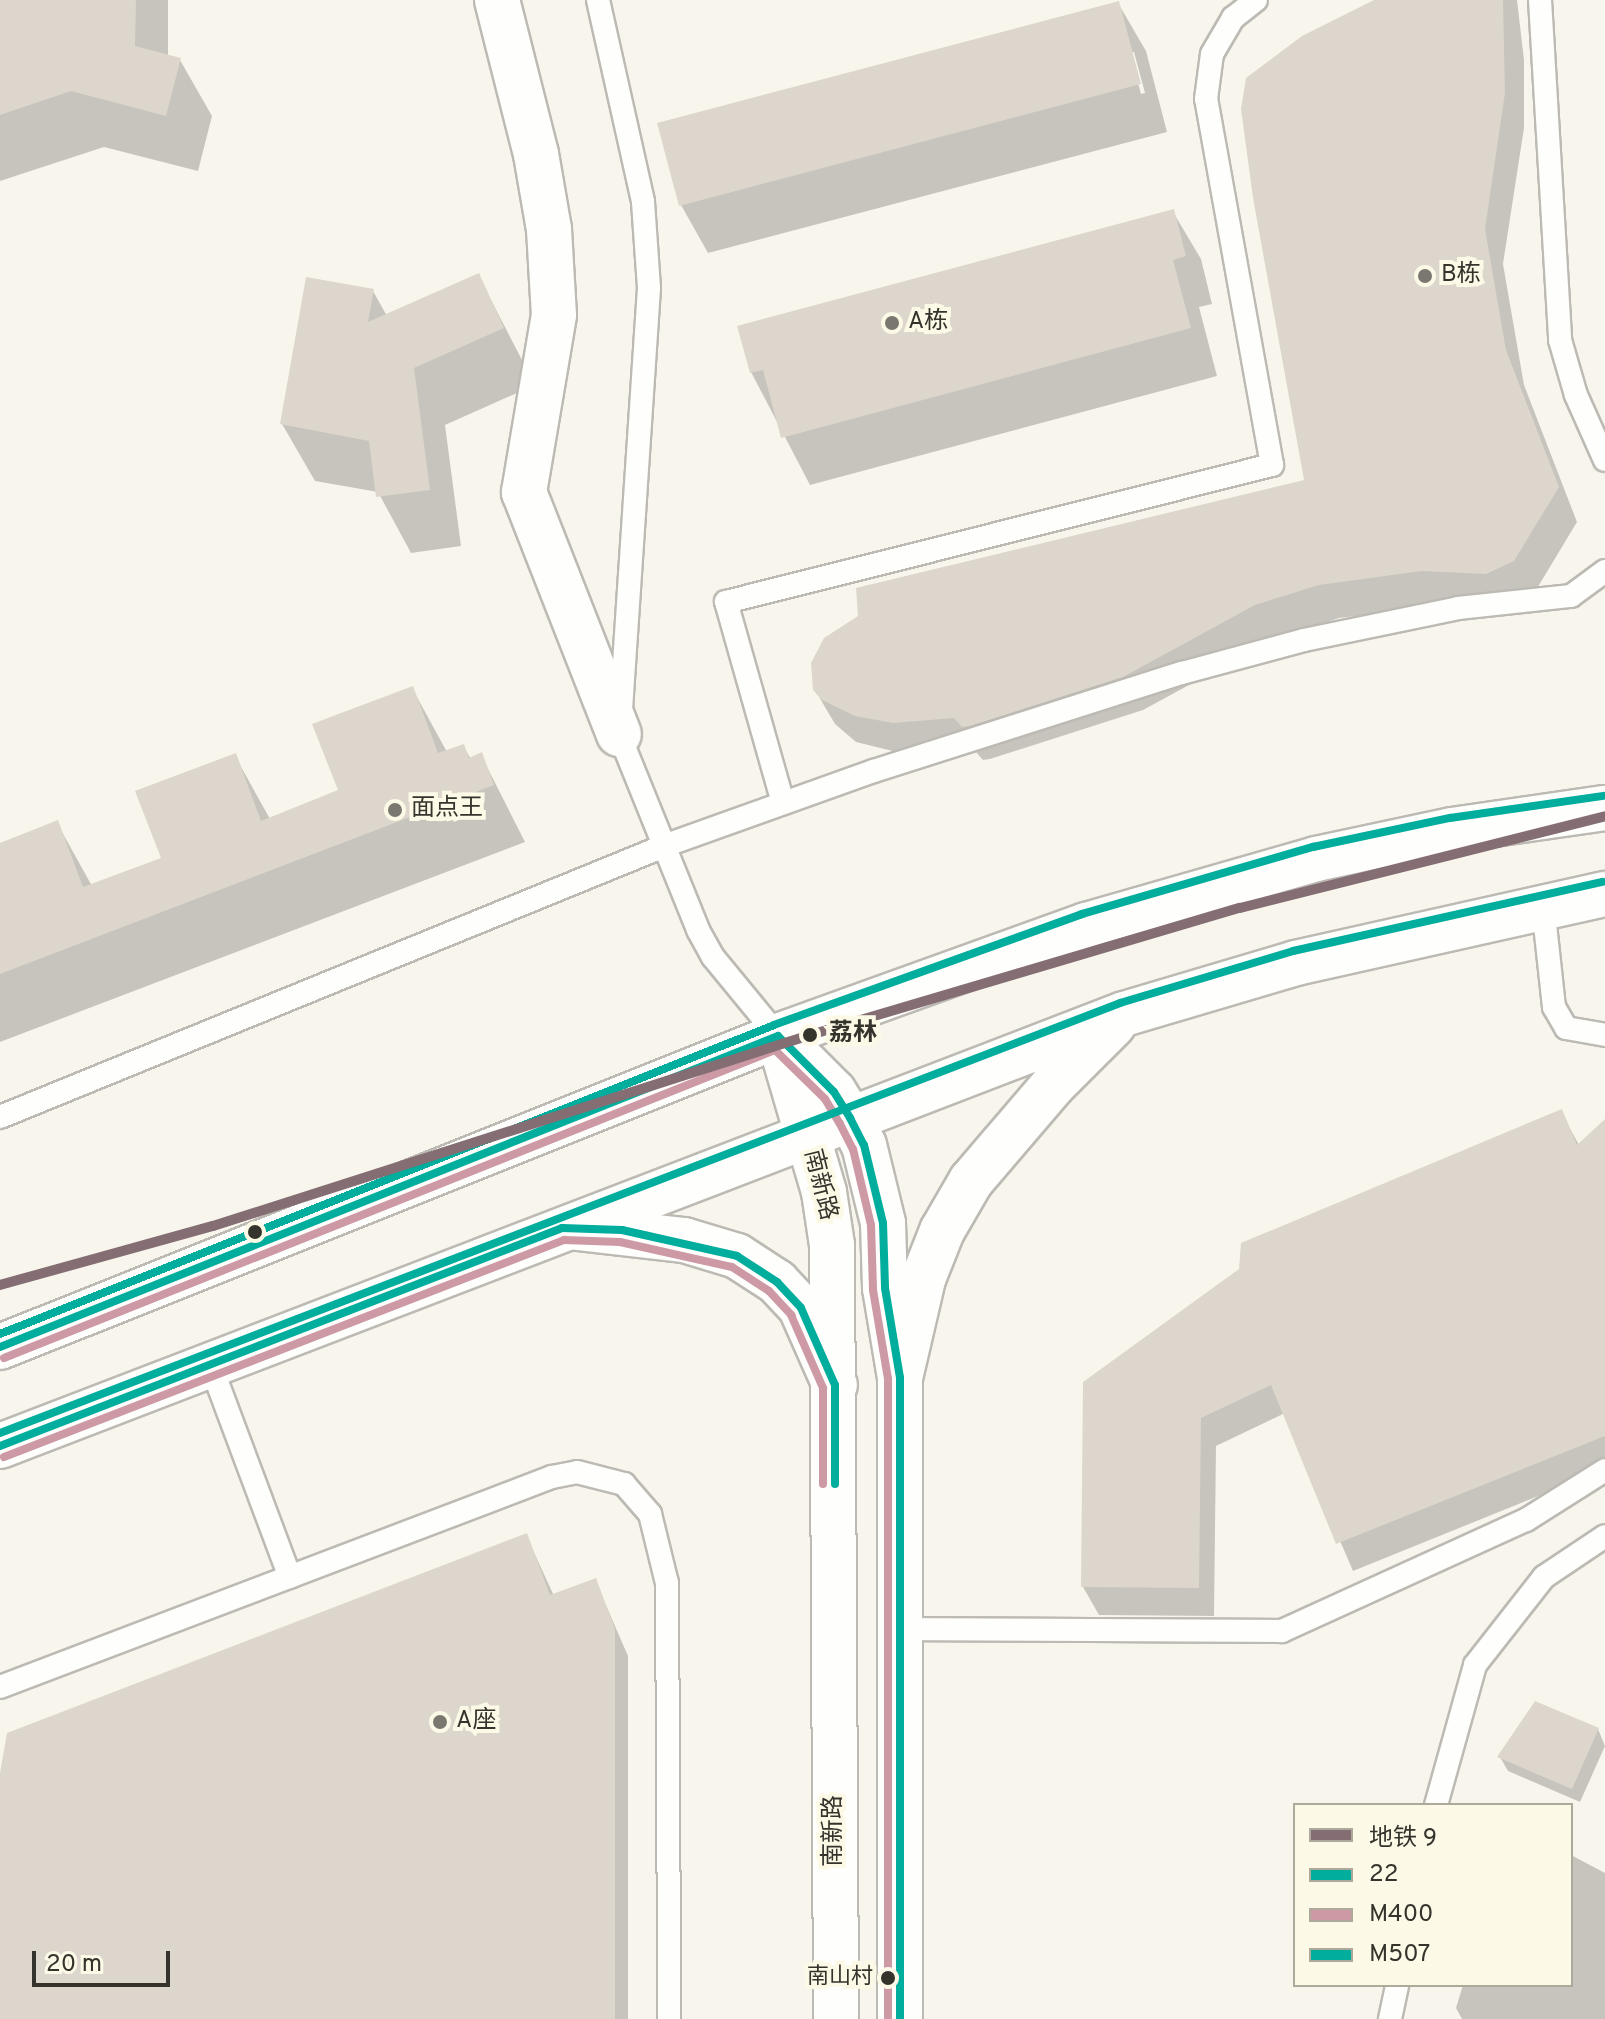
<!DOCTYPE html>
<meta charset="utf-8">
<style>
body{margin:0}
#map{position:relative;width:1605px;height:2019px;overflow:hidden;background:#f8f6ec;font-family:Overpass,"Noto Sans SC",sans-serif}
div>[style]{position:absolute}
.shadow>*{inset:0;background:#0003}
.building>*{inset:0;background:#dcd6cd}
.roads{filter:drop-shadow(2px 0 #bcbab3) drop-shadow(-2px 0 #bcbab3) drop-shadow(0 2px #bcbab3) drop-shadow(0 -2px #bcbab3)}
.service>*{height:22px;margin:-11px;padding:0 11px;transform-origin:11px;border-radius:11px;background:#fefefc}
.minor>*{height:44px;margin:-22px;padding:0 22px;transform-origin:22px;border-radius:22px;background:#fefefc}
.secondary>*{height:44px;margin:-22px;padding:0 22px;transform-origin:22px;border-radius:22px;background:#fefefc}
.primary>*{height:44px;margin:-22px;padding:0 22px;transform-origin:22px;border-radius:22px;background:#fefefc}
.bus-1>*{height:8px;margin:-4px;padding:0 4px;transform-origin:4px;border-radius:4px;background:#01ad9c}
.bus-2>*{height:8px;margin:-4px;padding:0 4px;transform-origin:4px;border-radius:4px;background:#cc99a4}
.bus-3>*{height:8px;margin:-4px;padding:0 4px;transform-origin:4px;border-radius:4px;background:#01ad9c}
.metro-1>*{height:10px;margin:-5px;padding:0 5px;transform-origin:5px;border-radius:5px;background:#846e74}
.dots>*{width:22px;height:22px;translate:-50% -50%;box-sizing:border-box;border:4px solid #fdf9e7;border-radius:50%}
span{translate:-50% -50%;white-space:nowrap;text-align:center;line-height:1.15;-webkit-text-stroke:8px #fdf9e7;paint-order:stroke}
.bus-label{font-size:22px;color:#34332c}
.right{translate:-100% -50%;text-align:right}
.poi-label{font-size:24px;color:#34332c}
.left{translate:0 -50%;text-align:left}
.stop-label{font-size:24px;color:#34332c;font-weight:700}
.street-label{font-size:24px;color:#34332c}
.legend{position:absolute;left:1293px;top:1803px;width:280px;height:184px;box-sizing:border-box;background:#fdf9e7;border:2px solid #adaa9c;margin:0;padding:10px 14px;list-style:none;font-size:24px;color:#34332c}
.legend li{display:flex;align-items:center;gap:16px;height:40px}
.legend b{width:40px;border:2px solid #adaa9c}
.scale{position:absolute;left:32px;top:1951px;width:138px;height:36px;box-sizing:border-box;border:4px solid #34332c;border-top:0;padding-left:10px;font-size:24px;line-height:28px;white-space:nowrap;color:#34332c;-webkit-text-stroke:6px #fdf9e7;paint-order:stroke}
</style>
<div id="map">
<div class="shadow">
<div style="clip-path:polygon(0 0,168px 0,168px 56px,180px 60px,212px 116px,198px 171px,104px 147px,0 181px)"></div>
<div style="clip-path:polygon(1379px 0,1517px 0,1524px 60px,1524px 128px,1503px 264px,1524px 385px,1577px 522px,1533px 595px,1339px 618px,1274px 639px,1143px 710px,990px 759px,983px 760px,975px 751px,913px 756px,856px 742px,835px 724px,815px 690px,1306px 482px)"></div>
<div style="clip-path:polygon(evenodd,1118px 3px,1146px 51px,1167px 132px,708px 253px,681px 205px,1118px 3px,1130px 52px,1134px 52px,1145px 93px,1141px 94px,1130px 52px)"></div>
<div style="clip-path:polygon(1173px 212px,1201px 259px,1212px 304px,1199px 307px,1217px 376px,810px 485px,751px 372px)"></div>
<div style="clip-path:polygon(478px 275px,535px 385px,445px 425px,461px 546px,411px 553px,378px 492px,315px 481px,282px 424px,373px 291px,387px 316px)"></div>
<div style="clip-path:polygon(412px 688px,447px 752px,463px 746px,471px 759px,481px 755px,525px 842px,0 1042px,0 845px,57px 823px,92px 886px,163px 860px,235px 756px,270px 819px,340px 792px)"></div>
<div style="clip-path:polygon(1561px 1112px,1579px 1145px,1605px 1121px,1605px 1469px,1353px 1571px,1285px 1413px,1216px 1446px,1214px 1616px,1099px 1615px,1083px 1587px,1085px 1383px)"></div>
<div style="clip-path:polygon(526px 1535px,554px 1596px,595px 1580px,628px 1656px,628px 2019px,0 2019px,0 1784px)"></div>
<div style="clip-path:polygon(1598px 1729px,1605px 1746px,1580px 1802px,1508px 1771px,1500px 1757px)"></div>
<div style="clip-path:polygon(1571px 1855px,1605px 1873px,1605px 2019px,1462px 2019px,1456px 2008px,1463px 1985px,1571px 1985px)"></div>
</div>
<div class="building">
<div style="clip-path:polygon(0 0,136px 0,135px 46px,181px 58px,166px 116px,71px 91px,0 115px)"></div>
<div style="clip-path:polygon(1374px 0,1503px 0,1505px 93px,1485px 229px,1506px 350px,1559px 487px,1514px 561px,1486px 574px,1422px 571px,1319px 585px,1255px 605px,1123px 677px,970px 726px,962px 727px,954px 718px,893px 723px,855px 716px,822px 700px,813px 690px,811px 663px,824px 638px,858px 616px,856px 588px,1304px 480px,1253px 198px,1241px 109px,1246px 78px,1302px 36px)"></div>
<div style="clip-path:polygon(1119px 1px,1141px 84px,679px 206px,657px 123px)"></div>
<div style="clip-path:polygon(1174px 209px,1186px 256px,1173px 260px,1191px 328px,781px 438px,763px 370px,750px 373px,737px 326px)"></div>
<div style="clip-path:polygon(479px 273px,504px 328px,414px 368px,430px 490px,376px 497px,369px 441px,280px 424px,306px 277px,374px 289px,368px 322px)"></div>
<div style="clip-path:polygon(413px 686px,438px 753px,464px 744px,469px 758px,482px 752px,494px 785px,0 974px,0 843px,58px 820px,83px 887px,161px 858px,135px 791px,236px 753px,261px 821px,338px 790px,312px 724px)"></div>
<div style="clip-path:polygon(1562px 1109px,1577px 1145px,1605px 1119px,1605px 1436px,1336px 1544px,1271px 1385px,1201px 1418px,1199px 1588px,1081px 1587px,1083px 1382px,1239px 1269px,1241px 1243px)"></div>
<div style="clip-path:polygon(527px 1533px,550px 1595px,596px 1578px,615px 1629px,615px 2019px,0 2019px,0 1773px,7px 1733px)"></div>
<div style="clip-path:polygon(1535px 1701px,1599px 1728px,1572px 1789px,1497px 1757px)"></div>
</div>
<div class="roads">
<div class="service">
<div style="left:598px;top:0;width:207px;rotate:77.4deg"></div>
<div style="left:643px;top:202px;width:86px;rotate:86deg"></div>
<div style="left:649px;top:288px;width:447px;rotate:93.8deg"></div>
<div style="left:619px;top:734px;width:211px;rotate:68deg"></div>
<div style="left:698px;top:930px;width:31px;rotate:61deg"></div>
<div style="left:713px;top:957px;width:102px;rotate:50.6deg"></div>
<div style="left:1540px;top:0;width:341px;rotate:86.6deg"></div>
<div style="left:1560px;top:340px;width:57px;rotate:73.8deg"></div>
<div style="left:1576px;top:395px;width:71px;rotate:66deg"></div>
<div style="left:783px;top:803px;width:209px;rotate:-105.8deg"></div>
<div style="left:726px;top:602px;width:563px;rotate:-14.09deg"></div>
<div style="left:1272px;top:465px;width:372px;rotate:-100.2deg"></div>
<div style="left:1206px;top:99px;width:45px;rotate:-82.4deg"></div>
<div style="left:1212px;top:54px;width:42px;rotate:-59.7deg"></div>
<div style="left:1233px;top:18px;width:29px;rotate:-38deg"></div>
<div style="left:1543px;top:906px;width:102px;rotate:83.8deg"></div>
<div style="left:1554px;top:1007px;width:24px;rotate:60deg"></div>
<div style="left:1566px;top:1028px;width:40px;rotate:10deg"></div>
<div style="left:0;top:1117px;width:717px;rotate:-22.2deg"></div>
<div style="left:664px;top:846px;width:223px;rotate:-19.7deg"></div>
<div style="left:874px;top:771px;width:323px;rotate:-17.7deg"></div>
<div style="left:1182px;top:673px;width:126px;rotate:-15.1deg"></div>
<div style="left:1304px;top:640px;width:157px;rotate:-11.7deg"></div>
<div style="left:1458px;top:608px;width:114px;rotate:-6.1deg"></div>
<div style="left:1571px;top:596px;width:42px;rotate:-36.3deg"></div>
<div style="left:211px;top:1366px;width:225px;rotate:69.5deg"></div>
<div style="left:900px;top:1629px;width:382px;rotate:0.3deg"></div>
<div style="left:1282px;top:1631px;width:268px;rotate:-24.5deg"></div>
<div style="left:1526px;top:1520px;width:93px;rotate:-32.3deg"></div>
<div style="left:0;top:1687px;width:591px;rotate:-20.83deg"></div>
<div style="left:552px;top:1477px;width:25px;rotate:-11deg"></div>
<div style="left:577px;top:1472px;width:49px;rotate:14.3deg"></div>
<div style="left:624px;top:1484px;width:40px;rotate:49deg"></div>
<div style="left:650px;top:1514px;width:71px;rotate:76.2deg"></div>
<div style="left:667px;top:1583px;width:436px;rotate:89.7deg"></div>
<div style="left:1436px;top:1805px;width:145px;rotate:-74.4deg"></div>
<div style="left:1475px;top:1665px;width:112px;rotate:-51.9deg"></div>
<div style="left:1544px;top:1577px;width:73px;rotate:-33.9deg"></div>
<div style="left:1390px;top:2019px;width:35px;rotate:-78deg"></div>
</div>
<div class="minor">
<div style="left:497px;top:0;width:159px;rotate:75.8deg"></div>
<div style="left:536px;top:154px;width:76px;rotate:80.2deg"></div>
<div style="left:549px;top:229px;width:86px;rotate:86.7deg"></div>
<div style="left:554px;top:315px;width:180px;rotate:99.6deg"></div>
<div style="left:524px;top:492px;width:260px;rotate:68.6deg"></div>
</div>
<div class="secondary">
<div style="left:778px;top:1036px;width:79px;rotate:45deg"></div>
<div style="left:834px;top:1092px;width:31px;rotate:58deg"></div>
<div style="left:850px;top:1118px;width:30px;rotate:63deg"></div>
<div style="left:864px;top:1145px;width:80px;rotate:76.3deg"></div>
<div style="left:883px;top:1223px;width:65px;rotate:88.2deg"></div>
<div style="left:885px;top:1288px;width:91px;rotate:80.5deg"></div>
<div style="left:900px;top:1378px;width:641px;rotate:90deg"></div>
<div style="left:779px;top:1038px;width:160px;rotate:73.7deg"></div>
<div style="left:824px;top:1192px;width:54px;rotate:81.4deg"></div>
<div style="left:832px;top:1245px;width:774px;rotate:89.7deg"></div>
</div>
<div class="primary">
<div style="left:577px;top:1228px;width:108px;rotate:6.4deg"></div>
<div style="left:684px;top:1240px;width:55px;rotate:16.8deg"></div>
<div style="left:737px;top:1256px;width:48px;rotate:33deg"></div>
<div style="left:777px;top:1282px;width:35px;rotate:47deg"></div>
<div style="left:801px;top:1308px;width:84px;rotate:66.2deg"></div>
<div style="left:0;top:1347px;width:838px;rotate:-21.79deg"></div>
<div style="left:778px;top:1036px;width:327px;rotate:-19.8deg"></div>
<div style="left:1086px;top:925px;width:239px;rotate:-16deg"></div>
<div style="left:1316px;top:859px;width:139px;rotate:-12deg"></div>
<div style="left:1452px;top:830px;width:155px;rotate:-8.2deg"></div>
<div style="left:900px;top:1378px;width:102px;rotate:-76.9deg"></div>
<div style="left:923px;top:1279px;width:52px;rotate:-68.4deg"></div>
<div style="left:942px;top:1231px;width:58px;rotate:-59.9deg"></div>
<div style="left:971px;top:1181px;width:126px;rotate:-49.5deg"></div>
<div style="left:1053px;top:1085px;width:86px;rotate:-45deg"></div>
<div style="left:0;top:1446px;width:1204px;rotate:-21.02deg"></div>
<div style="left:1124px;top:1014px;width:179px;rotate:-16.5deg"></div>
<div style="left:1296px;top:963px;width:317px;rotate:-12.6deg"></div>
</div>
</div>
<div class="bus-1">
<div style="left:0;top:1347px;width:838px;rotate:-21.79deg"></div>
<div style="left:778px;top:1036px;width:79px;rotate:45deg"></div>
<div style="left:834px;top:1092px;width:31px;rotate:58deg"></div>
<div style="left:850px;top:1118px;width:30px;rotate:63deg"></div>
<div style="left:864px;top:1145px;width:80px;rotate:76.3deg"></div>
<div style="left:883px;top:1223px;width:65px;rotate:88.2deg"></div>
<div style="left:885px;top:1288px;width:91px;rotate:80.5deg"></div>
<div style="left:900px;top:1378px;width:641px;rotate:90deg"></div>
<div style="left:0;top:1446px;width:603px;rotate:-21.2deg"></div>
<div style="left:562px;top:1228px;width:60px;rotate:1.9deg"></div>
<div style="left:622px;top:1230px;width:118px;rotate:12.7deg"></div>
<div style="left:737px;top:1256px;width:48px;rotate:33deg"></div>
<div style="left:777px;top:1282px;width:35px;rotate:47deg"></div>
<div style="left:801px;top:1308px;width:84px;rotate:66.2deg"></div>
<div style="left:835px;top:1385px;width:99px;rotate:90deg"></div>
</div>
<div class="bus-2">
<div style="left:4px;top:1358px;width:830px;rotate:-21.78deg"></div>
<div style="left:775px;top:1050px;width:70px;rotate:44.4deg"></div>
<div style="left:825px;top:1099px;width:29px;rotate:59deg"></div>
<div style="left:840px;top:1124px;width:28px;rotate:63deg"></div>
<div style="left:853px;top:1149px;width:78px;rotate:76.7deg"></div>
<div style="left:871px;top:1225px;width:65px;rotate:88.2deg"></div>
<div style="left:873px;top:1290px;width:90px;rotate:80.4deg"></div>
<div style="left:888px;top:1379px;width:640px;rotate:90deg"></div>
<div style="left:4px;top:1457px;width:601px;rotate:-21.18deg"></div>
<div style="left:564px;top:1240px;width:56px;rotate:2deg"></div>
<div style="left:620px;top:1242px;width:115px;rotate:12.6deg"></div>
<div style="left:732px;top:1267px;width:44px;rotate:33deg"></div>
<div style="left:769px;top:1291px;width:33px;rotate:47deg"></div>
<div style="left:791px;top:1315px;width:80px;rotate:66.3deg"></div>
<div style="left:823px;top:1388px;width:96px;rotate:90deg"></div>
</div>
<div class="bus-3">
<div style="left:0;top:1334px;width:833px;rotate:-21.76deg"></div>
<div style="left:774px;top:1025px;width:327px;rotate:-19.8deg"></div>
<div style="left:1082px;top:914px;width:241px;rotate:-16.2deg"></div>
<div style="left:1313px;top:847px;width:140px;rotate:-12deg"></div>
<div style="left:1450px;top:818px;width:155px;rotate:-8.2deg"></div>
<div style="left:0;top:1433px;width:1200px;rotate:-21deg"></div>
<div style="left:1120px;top:1003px;width:181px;rotate:-16.7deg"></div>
<div style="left:1293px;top:951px;width:317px;rotate:-12.6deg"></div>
</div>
<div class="metro-1">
<div style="left:0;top:1285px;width:221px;rotate:-15.5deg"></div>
<div style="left:213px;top:1226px;width:627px;rotate:-17.74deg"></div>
<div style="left:810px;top:1035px;width:448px;rotate:-16.5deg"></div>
<div style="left:1240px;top:908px;width:376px;rotate:-14.1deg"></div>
</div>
<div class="dots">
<div style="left:1425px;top:276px;background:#79776f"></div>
<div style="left:892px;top:323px;background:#79776f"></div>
<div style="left:395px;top:810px;background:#79776f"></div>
<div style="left:810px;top:1035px;background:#34332c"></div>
<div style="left:255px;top:1232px;background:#34332c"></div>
<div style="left:440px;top:1722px;background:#79776f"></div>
<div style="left:888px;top:1978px;background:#34332c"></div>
</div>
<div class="bus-label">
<span class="right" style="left:873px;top:1978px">南山村</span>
</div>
<div class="poi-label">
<span class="left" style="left:1441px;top:276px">B栋</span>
<span class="left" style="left:908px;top:323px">A栋</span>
<span class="left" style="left:411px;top:810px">面点王</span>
<span class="left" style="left:456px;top:1722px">A座</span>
</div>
<div class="stop-label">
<span class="left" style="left:829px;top:1035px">荔林</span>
</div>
<div class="street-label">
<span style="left:819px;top:1185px;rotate:76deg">南新路</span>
<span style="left:835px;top:1831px;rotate:-90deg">南新路</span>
</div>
<ul class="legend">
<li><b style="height:10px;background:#846e74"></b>地铁 9</li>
<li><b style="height:10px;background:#01ad9c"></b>22</li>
<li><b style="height:10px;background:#cc99a4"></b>M400</li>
<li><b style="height:10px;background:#01ad9c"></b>M507</li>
</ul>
<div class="scale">20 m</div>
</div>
